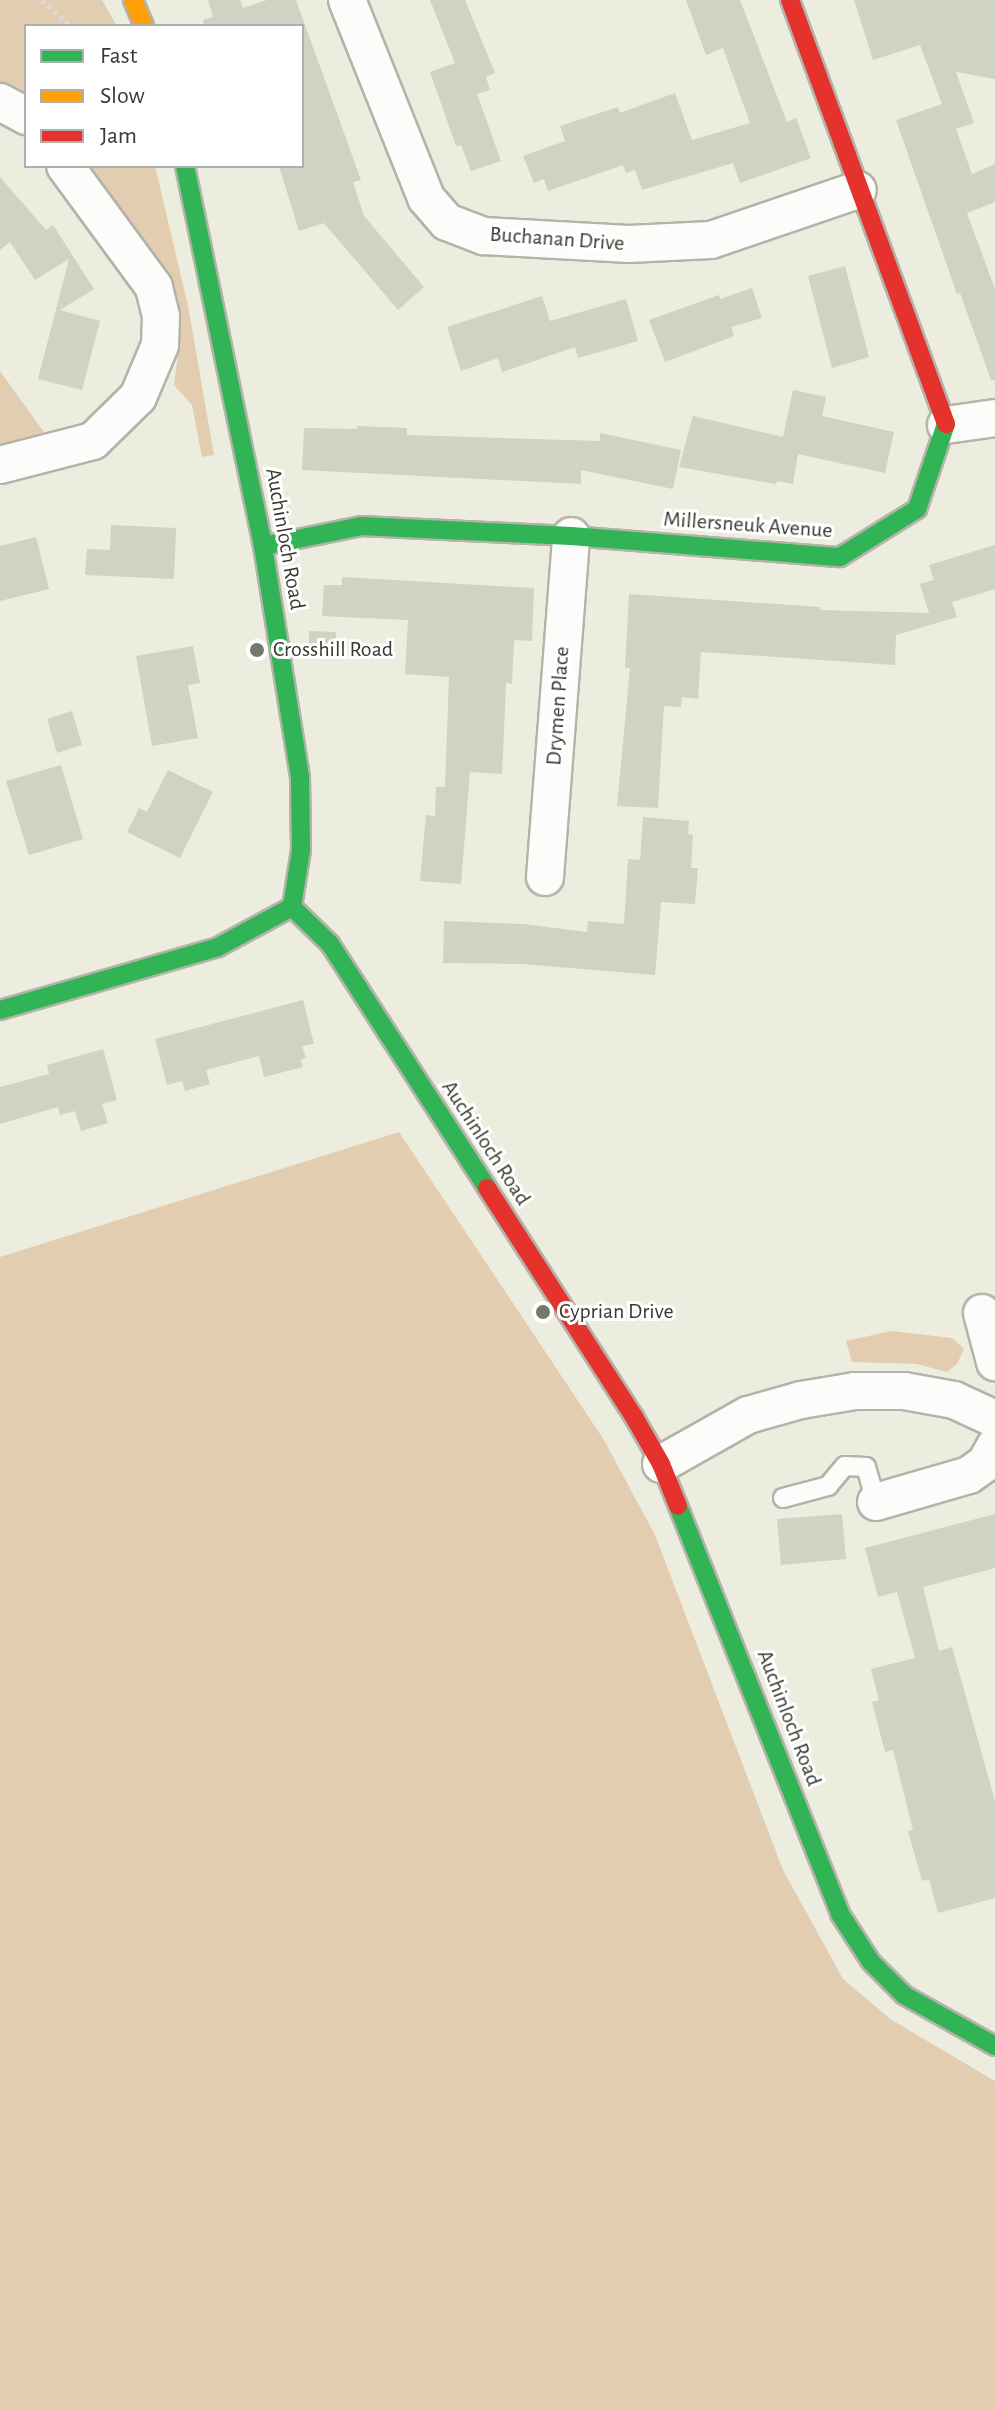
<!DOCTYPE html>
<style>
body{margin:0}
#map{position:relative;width:995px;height:2410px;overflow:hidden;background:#ececdf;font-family:"Alegreya Sans",sans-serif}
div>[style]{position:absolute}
.green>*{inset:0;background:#e3cdb1}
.building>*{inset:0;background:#ced3c3}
.path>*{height:5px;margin-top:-2.5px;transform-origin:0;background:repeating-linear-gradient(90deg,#dadad6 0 4px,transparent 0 8px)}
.roads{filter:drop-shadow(2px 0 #b3b3aa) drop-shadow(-2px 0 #b3b3aa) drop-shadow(0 2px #b3b3aa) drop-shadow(0 -2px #b3b3aa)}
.lane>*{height:18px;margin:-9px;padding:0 9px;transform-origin:9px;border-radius:9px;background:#fcfcfa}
.street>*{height:36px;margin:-18px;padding:0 18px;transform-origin:18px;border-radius:18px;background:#fcfcfa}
.fast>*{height:18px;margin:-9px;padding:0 9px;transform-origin:9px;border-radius:9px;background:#30b455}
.slow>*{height:18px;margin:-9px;padding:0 9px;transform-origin:9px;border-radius:9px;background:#ff9f0a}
.jam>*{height:18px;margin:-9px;padding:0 9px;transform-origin:9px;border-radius:9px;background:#e5322d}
.dots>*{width:22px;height:22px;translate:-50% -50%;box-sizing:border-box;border:4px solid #fff;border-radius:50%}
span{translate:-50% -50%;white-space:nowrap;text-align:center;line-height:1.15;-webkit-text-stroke:6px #fff;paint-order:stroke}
.street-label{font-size:22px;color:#383930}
.poi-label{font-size:22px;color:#383930}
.left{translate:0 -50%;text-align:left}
.legend{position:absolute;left:24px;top:24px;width:280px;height:144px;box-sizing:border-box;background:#fff;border:2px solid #afb0ac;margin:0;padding:10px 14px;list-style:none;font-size:24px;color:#383930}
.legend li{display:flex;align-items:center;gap:16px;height:40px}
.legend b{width:40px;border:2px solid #afb0ac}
</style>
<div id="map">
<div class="green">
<div style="clip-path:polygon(0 0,102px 0,117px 26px,26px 26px,26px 104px,0 86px)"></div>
<div style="clip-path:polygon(85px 166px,155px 166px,188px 306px,214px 455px,202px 457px,192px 405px,174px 385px,179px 344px,174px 309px)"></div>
<div style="clip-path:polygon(0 371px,46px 435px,0 447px)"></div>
<div style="clip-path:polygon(399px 1132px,604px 1440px,655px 1535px,783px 1870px,843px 1979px,890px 2019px,995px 2081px,995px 2410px,0 2410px,0 1257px)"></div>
<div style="clip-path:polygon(891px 1331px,952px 1338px,964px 1349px,957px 1364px,947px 1372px,917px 1364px,852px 1362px,846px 1341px)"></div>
</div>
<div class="building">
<div style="clip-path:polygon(208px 0,240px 0,243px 8px,267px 0,296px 0,361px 180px,353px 182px,364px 216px,424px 287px,398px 310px,324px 223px,299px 231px,279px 166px,302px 166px,302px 26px,204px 26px,203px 20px,213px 17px)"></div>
<div style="clip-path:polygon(430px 0,465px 0,495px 73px,486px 77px,490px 90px,477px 94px,501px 161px,471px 171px,461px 145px,456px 146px,430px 72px,455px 63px)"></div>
<div style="clip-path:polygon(686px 0,740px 0,787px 122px,796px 118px,811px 158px,740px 183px,733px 163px,642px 190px,635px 170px,626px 173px,623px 165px,548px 191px,544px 179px,534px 183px,523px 156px,565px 141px,560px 126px,618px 107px,620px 113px,675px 93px,692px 140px,750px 123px,723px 48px,706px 55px)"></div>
<div style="clip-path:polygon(854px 0,995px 0,995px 79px,956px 72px,974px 123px,956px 129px,972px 174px,995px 164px,995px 202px,967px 213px,995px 289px,995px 380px,991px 380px,960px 293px,957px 294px,896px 120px,942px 104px,920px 45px,873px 60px)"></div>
<div style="clip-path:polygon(0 177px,46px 230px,53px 225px,94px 289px,60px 310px,100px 321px,82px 390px,38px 379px,69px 259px,35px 280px,10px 242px,0 250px)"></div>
<div style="clip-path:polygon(845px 266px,869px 357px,832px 368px,808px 276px)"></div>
<div style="clip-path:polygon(752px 288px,762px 318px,731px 327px,734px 336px,665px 362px,649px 320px,719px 295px,720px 299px)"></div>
<div style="clip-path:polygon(542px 296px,550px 321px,626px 299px,638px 341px,578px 358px,575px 347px,502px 372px,498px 358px,461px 371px,447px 327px)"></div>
<div style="clip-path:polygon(793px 390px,826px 397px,822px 416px,894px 432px,885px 473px,798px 454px,793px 484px,777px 481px,776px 484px,679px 467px,693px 416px,783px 437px)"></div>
<div style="clip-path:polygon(357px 426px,407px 428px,407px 435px,600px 441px,600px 433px,681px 450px,673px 489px,581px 470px,581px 484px,302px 470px,304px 428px,357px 429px)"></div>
<div style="clip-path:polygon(111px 525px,176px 528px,174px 579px,85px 575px,87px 549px,110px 550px)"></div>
<div style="clip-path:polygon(36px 537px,49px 589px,0 601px,0 546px)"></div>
<div style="clip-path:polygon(995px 545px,995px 589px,952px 602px,957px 617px,896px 635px,895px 665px,701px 652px,698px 699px,682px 697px,681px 707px,664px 706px,658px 808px,617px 806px,630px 668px,625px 668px,629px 594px,820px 607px,820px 610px,929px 613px,920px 584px,934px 580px,929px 565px)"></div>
<div style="clip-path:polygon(342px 577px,534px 588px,532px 641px,514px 640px,512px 684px,506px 683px,502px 774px,470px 772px,461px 884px,420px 881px,426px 815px,435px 816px,436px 787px,445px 787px,449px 677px,405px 674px,408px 620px,322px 616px,324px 585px,342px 585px)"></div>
<div style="clip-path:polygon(309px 631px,336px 632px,335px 659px,309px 658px)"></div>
<div style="clip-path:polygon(193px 646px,200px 683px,188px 685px,198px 738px,152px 746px,136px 656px)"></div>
<div style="clip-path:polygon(72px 711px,82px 745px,57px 753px,47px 719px)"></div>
<div style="clip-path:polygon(61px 765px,83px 839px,29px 855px,6px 781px)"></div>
<div style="clip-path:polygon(168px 770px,213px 792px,180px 858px,127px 832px,139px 808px,147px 812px)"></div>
<div style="clip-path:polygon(643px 817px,689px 821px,688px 834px,693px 835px,691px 868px,698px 868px,695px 904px,661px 902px,655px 975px,522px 964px,443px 963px,444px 921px,523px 924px,587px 932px,588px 921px,624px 924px,628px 859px,640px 860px)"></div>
<div style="clip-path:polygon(303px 1000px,314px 1044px,302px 1046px,306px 1058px,301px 1060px,303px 1067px,264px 1077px,259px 1056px,206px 1070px,210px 1084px,185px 1091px,182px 1081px,167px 1085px,155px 1039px)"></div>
<div style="clip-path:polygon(103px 1049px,117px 1100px,102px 1104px,108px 1123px,81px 1131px,75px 1111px,60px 1115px,58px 1107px,0 1124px,0 1087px,49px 1074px,47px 1065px)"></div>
<div style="clip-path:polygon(842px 1514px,846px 1559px,781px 1565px,777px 1519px)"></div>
<div style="clip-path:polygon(995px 1514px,995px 1568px,923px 1587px,939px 1651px,952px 1647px,995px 1801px,995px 1898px,938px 1913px,929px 1879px,922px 1881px,908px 1831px,913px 1830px,893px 1750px,885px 1752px,872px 1702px,879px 1700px,871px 1669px,915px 1658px,897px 1592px,878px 1597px,865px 1548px)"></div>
</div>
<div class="path">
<div style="left:42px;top:0;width:38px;rotate:43deg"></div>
</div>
<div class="roads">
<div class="lane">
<div style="left:783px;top:1498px;width:47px;rotate:-14.9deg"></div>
<div style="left:828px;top:1486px;width:26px;rotate:-50deg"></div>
<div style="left:845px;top:1466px;width:21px;rotate:3deg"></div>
<div style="left:866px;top:1467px;width:36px;rotate:74deg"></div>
</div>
<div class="street">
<div style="left:347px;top:0;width:213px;rotate:68.2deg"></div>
<div style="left:426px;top:198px;width:32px;rotate:49deg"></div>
<div style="left:447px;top:222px;width:40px;rotate:21deg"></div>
<div style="left:484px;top:236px;width:145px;rotate:3.2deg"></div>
<div style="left:629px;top:244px;width:82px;rotate:-2.8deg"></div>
<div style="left:711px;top:240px;width:155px;rotate:-18.8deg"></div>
<div style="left:0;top:102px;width:30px;rotate:28deg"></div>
<div style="left:946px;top:425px;width:49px;rotate:-8.1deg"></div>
<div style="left:0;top:465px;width:96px;rotate:-14.5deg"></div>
<div style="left:93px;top:441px;width:63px;rotate:-44.4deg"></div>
<div style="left:138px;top:397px;width:56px;rotate:-67.1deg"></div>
<div style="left:160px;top:345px;width:29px;rotate:-88deg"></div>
<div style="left:161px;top:316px;width:30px;rotate:-104deg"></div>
<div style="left:154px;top:287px;width:150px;rotate:-126.3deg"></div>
<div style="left:545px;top:877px;width:342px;rotate:-85.6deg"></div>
<div style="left:982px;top:1313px;width:51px;rotate:75.1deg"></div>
<div style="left:661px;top:1464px;width:100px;rotate:-29.4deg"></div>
<div style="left:748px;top:1415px;width:55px;rotate:-15.8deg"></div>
<div style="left:801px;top:1400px;width:55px;rotate:-9.5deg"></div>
<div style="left:855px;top:1391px;width:49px"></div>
<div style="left:904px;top:1391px;width:51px;rotate:10.2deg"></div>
<div style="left:954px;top:1400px;width:45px;rotate:24.9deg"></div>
<div style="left:876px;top:1502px;width:97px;rotate:-16.2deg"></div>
<div style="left:969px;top:1475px;width:19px;rotate:-35deg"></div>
<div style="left:985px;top:1464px;width:21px;rotate:-61deg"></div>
</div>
<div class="fast">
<div style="left:185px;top:166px;width:388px;rotate:78.4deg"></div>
<div style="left:263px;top:546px;width:234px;rotate:80.9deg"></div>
<div style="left:300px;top:777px;width:73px;rotate:89.2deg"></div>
<div style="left:301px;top:850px;width:58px;rotate:99deg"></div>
<div style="left:292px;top:907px;width:53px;rotate:44.2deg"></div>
<div style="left:330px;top:944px;width:290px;rotate:57.2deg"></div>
<div style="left:263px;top:546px;width:100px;rotate:-11.5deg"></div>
<div style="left:361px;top:526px;width:210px;rotate:2.7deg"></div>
<div style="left:571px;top:536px;width:270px;rotate:4.5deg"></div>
<div style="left:840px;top:557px;width:91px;rotate:-31.9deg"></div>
<div style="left:917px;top:509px;width:90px;rotate:-71.2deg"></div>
<div style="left:0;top:1010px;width:227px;rotate:-16.1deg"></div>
<div style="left:218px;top:947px;width:84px;rotate:-28.4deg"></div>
<div style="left:678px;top:1506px;width:439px;rotate:68.3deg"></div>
<div style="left:840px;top:1914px;width:57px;rotate:57.1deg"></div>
<div style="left:871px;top:1962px;width:47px;rotate:45deg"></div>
<div style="left:904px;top:1995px;width:104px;rotate:29.3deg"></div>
</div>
<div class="slow">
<div style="left:133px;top:0;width:28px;rotate:67deg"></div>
</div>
<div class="jam">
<div style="left:790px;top:0;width:452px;rotate:69.8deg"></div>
<div style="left:487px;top:1188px;width:272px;rotate:57.3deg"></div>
<div style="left:634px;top:1417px;width:54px;rotate:60.1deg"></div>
<div style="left:661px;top:1464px;width:45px;rotate:68deg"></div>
</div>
</div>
<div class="dots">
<div style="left:257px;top:650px;background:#77786d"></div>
<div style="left:543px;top:1312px;background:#77786d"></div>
</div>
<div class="street-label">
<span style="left:557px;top:239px;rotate:4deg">Buchanan Drive</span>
<span style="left:748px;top:525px;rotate:4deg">Millersneuk Avenue</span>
<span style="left:285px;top:539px;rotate:80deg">Auchinloch Road</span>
<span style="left:558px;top:706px;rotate:-86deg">Drymen Place</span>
<span style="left:486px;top:1143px;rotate:57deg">Auchinloch Road</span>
<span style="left:789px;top:1718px;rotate:69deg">Auchinloch Road</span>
</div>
<div class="poi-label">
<span class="left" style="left:273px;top:650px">Crosshill Road</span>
<span class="left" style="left:559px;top:1312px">Cyprian Drive</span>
</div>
<ul class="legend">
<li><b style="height:10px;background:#30b455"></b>Fast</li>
<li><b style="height:10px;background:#ff9f0a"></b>Slow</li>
<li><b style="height:10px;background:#e5322d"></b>Jam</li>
</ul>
</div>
